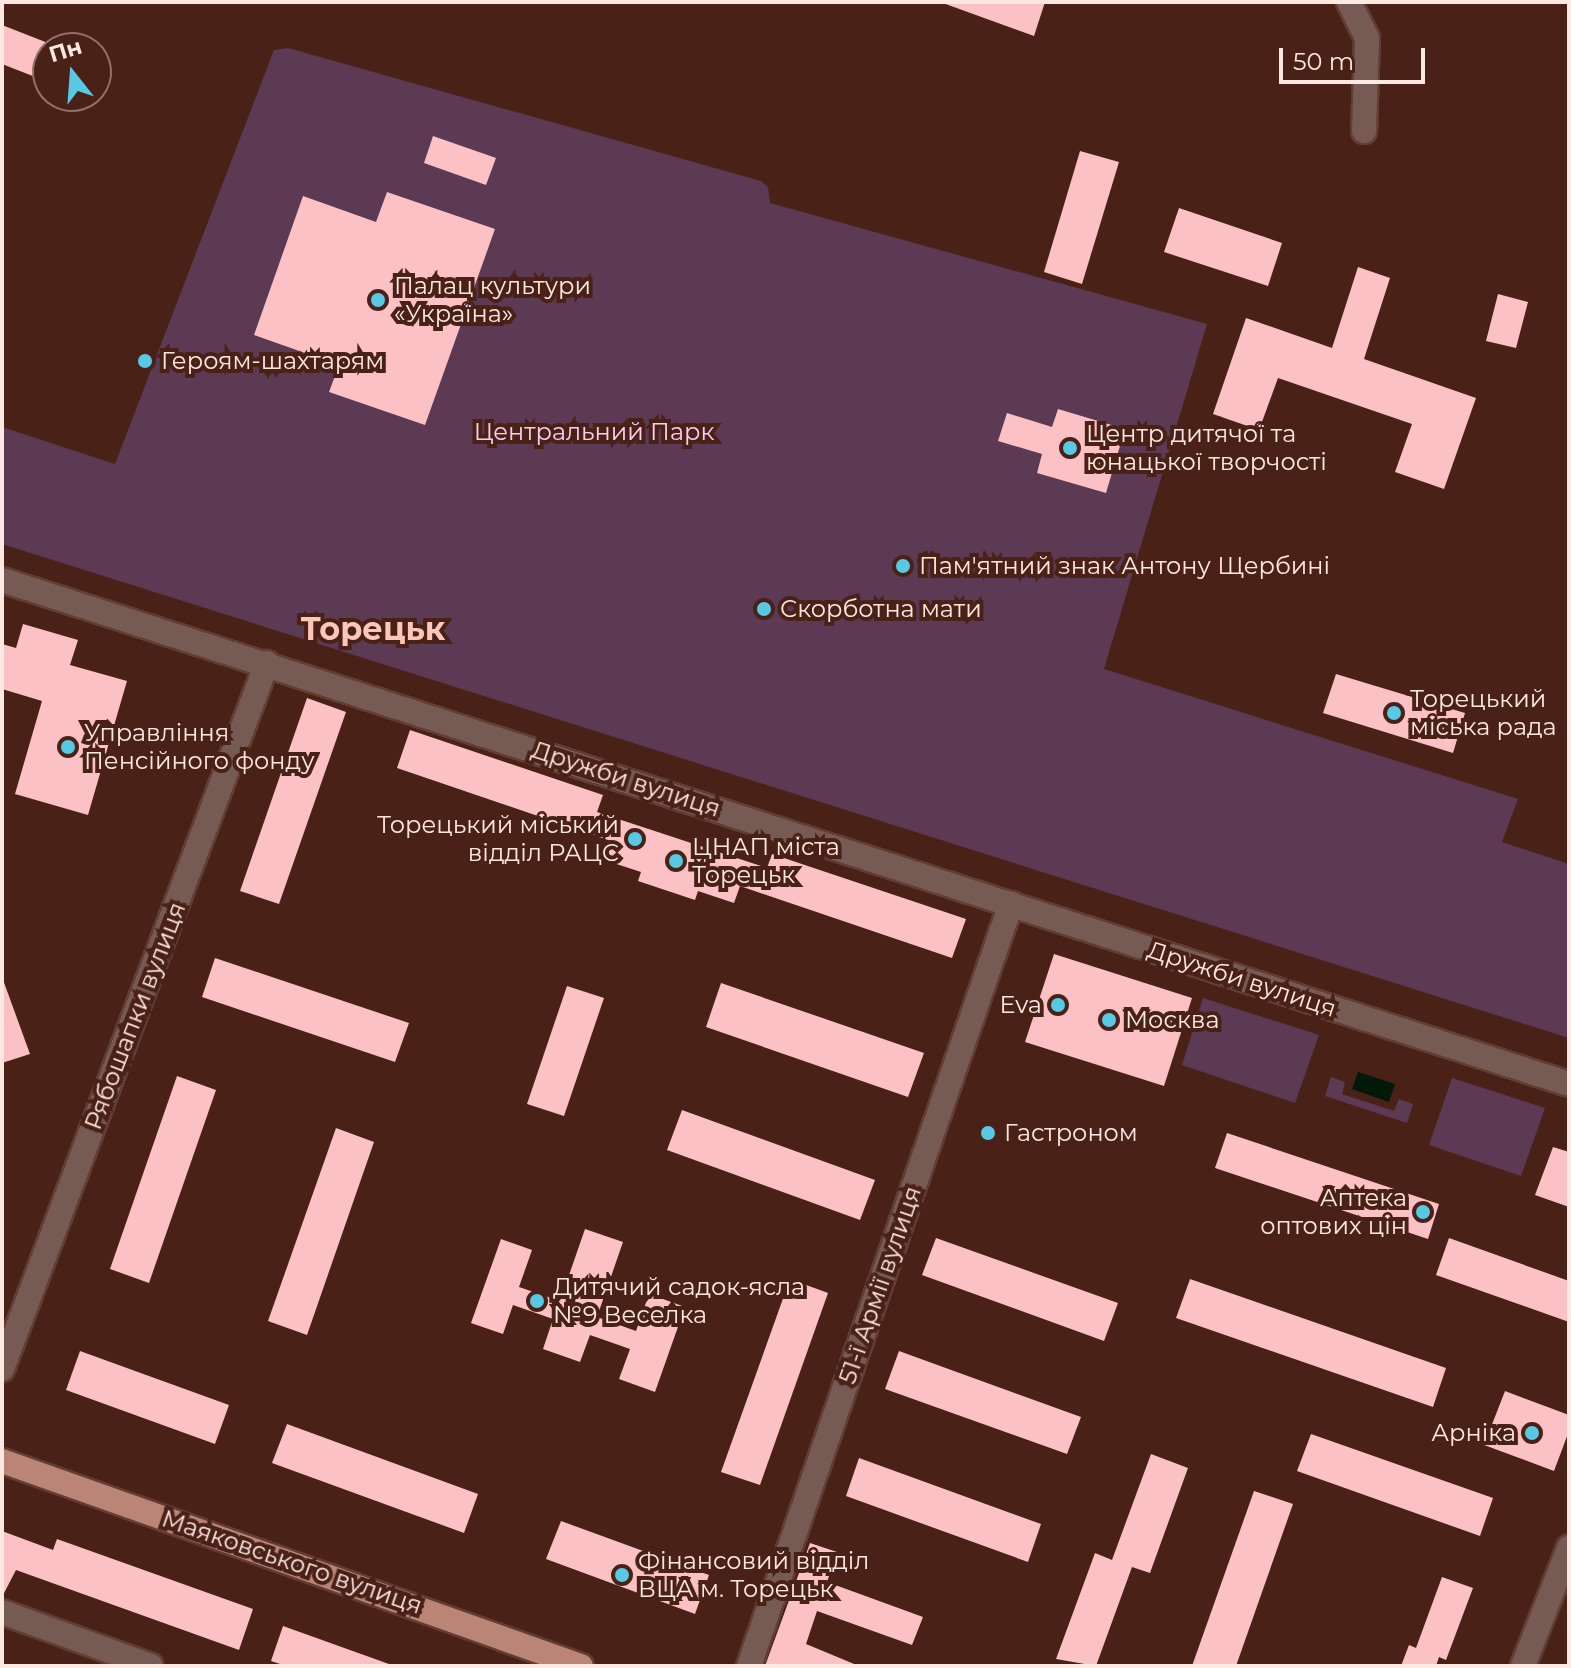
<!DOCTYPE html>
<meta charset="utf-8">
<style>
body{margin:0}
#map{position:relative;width:1571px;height:1668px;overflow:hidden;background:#4a2117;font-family:Montserrat,sans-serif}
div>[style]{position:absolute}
.green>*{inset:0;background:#5c3a54}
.water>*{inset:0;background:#001909}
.building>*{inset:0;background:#fbc1c4}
.roads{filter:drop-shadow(2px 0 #633d33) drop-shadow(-2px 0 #633d33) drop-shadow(0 2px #633d33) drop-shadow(0 -2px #633d33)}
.minor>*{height:24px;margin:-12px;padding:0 12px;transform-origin:12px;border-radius:12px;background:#755b53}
.major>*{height:24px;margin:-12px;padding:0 12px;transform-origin:12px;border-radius:12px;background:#ba8476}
.dots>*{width:22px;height:22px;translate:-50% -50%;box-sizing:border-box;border:4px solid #4a2117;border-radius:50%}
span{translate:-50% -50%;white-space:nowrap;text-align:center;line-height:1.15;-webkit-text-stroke:8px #4a2117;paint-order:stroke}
.poi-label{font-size:24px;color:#fee8e2}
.left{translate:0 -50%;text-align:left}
.right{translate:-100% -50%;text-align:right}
.park-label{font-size:24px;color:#f9ccee}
.street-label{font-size:24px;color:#fee8e2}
.district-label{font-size:32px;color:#fcc7b8;font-weight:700}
.frame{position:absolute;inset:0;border:4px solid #fee8e2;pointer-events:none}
.north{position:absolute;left:32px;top:32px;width:80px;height:80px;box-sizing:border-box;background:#4a2117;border:2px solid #927168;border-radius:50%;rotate:343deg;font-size:22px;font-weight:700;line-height:32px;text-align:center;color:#fee8e2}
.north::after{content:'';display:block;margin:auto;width:28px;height:36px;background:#58c9e3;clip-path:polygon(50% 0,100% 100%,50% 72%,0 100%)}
.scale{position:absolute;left:1279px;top:48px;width:146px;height:36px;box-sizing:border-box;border:4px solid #fee8e2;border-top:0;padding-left:10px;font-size:24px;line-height:28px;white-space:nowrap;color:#fee8e2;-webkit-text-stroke:6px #4a2117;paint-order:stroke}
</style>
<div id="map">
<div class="green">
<div style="clip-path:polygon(288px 48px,761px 181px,768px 187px,770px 203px,1207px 324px,1104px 669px,1518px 799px,1502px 842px,1569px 864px,1569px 1038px,2px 544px,2px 427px,115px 464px,274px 50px)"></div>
<div style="clip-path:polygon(1203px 998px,1319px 1035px,1295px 1103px,1182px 1065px)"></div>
<div style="clip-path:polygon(1331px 1077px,1345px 1082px,1342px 1094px,1394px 1111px,1399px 1099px,1413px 1104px,1407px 1123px,1325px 1096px)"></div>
<div style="clip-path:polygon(1452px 1078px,1545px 1108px,1521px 1176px,1429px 1145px)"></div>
</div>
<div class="water">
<div style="clip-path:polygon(1358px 1072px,1395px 1084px,1389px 1102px,1352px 1089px)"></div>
</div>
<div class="building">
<div style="clip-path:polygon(940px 2px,1045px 2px,1034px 36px)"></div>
<div style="clip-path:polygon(2px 25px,48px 43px,43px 80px,2px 64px)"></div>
<div style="clip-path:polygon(433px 136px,496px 158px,486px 185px,424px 163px)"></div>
<div style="clip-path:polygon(1080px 151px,1119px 162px,1082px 284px,1044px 272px)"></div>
<div style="clip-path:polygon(387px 192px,495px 229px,425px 425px,329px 392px,339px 365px,254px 335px,303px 196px,376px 222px)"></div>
<div style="clip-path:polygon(1179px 208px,1282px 243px,1268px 286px,1164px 252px)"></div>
<div style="clip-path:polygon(1358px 267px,1390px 278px,1364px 359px,1476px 398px,1444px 489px,1395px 472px,1412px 424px,1278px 378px,1259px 430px,1213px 414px,1246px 318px,1332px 348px)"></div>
<div style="clip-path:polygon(1498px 294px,1528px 302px,1516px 348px,1486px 341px)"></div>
<div style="clip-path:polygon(1058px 409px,1125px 429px,1106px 493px,1037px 473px,1042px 454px,998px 441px,1007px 413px,1052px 427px)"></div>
<div style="clip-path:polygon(23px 624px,78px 640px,70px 665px,127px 681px,88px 815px,15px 794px,42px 701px,2px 689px,2px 644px,16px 648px)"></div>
<div style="clip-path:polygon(1336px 674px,1465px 713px,1453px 753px,1323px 713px)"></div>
<div style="clip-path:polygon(307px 698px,346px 712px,279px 904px,240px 891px)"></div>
<div style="clip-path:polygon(410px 730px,603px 795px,597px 812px,767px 868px,772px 854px,966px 919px,952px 958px,740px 886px,734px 903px,698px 891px,695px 900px,638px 881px,641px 872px,604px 860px,611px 841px,397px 768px)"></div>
<div style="clip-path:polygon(1054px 954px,1192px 998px,1164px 1086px,1025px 1042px)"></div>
<div style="clip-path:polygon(215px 958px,409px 1023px,395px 1062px,202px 997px)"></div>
<div style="clip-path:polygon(2px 977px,30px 1054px,2px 1063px)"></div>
<div style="clip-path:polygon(721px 983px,924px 1053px,908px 1097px,706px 1027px)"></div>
<div style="clip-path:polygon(567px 986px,604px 998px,564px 1116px,527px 1104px)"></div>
<div style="clip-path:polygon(177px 1076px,216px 1090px,149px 1283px,110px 1269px)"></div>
<div style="clip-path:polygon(682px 1110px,875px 1180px,860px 1220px,667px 1150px)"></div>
<div style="clip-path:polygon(336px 1128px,374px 1142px,307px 1335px,268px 1321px)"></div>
<div style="clip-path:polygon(1227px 1133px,1439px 1204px,1428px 1239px,1215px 1168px)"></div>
<div style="clip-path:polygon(1553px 1147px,1569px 1152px,1569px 1207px,1535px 1195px)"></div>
<div style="clip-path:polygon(585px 1229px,623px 1242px,597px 1317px,636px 1331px,649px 1294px,685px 1307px,655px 1392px,619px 1379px,630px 1349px,590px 1335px,580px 1362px,543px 1349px,553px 1319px,513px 1305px,503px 1334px,471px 1323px,501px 1239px,532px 1250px,519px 1287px,560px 1301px)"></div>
<div style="clip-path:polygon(936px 1238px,1118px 1303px,1104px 1341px,922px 1275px)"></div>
<div style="clip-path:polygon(1449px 1238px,1569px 1281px,1569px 1322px,1436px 1275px)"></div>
<div style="clip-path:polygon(790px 1279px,828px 1293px,760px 1485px,721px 1472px)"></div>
<div style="clip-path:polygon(1190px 1279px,1446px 1368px,1433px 1407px,1176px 1318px)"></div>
<div style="clip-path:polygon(80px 1351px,229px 1405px,215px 1444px,66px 1390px)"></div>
<div style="clip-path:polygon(899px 1351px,1081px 1417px,1067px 1454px,885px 1389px)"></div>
<div style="clip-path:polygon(1505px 1391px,1569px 1415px,1569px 1431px,1554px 1471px,1484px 1445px)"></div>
<div style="clip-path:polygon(287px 1424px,478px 1494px,464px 1533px,272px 1463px)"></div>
<div style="clip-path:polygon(1311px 1434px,1493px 1498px,1480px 1536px,1297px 1471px)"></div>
<div style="clip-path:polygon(1151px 1454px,1188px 1468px,1150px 1573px,1132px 1567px,1096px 1666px,1056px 1659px,1095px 1553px,1112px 1560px)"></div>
<div style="clip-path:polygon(859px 1458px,1041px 1524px,1028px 1562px,846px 1496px)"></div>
<div style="clip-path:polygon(1254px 1491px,1293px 1504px,1236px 1666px,1192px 1666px)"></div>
<div style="clip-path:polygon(561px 1521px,709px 1575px,695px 1614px,546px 1559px)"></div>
<div style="clip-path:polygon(2px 1531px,53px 1550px,57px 1539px,253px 1609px,239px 1650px,16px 1570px,2px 1597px)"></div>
<div style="clip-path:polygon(810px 1543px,837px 1552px,827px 1582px,923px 1617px,912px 1645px,817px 1611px,806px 1644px,859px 1666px,765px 1666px)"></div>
<div style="clip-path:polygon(1442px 1577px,1473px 1588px,1446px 1660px,1439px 1657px,1436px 1666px,1401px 1666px,1409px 1645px,1416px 1648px)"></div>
<div style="clip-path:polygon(283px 1626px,389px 1664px,388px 1666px,286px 1666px,271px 1661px)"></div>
</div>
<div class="roads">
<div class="minor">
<div style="left:1349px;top:2px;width:40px;rotate:63.4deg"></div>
<div style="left:1367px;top:38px;width:93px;rotate:91.8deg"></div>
<div style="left:2px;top:580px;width:1646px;rotate:17.83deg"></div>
<div style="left:2px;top:1369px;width:754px;rotate:-69.43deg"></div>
<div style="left:2px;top:1612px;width:158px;rotate:19.9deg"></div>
<div style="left:749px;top:1666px;width:806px;rotate:-71.03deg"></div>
<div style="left:1523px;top:1666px;width:127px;rotate:-68.7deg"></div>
</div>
<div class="major">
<div style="left:2px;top:1461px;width:614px;rotate:19.5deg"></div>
</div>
</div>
<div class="dots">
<div style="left:378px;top:300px;background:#58c9e3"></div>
<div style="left:145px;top:361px;background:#58c9e3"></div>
<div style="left:1070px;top:448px;background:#58c9e3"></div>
<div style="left:903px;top:566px;background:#58c9e3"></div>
<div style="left:764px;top:609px;background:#58c9e3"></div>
<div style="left:1394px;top:713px;background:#58c9e3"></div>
<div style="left:68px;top:747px;background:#58c9e3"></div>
<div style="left:635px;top:839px;background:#58c9e3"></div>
<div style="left:676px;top:861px;background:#58c9e3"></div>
<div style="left:1058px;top:1005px;background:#58c9e3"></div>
<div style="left:1109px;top:1020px;background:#58c9e3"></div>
<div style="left:988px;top:1133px;background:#58c9e3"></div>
<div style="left:1423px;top:1212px;background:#58c9e3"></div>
<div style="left:537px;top:1301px;background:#58c9e3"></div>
<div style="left:1532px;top:1433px;background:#58c9e3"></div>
<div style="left:622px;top:1575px;background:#58c9e3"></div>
</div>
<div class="poi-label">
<span class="left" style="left:394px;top:300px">Палац культури<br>«Україна»</span>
<span class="left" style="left:161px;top:361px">Героям-шахтарям</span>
<span class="left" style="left:1086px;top:448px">Центр дитячої та<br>юнацької творчості</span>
<span class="left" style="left:919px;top:566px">Пам'ятний знак Антону Щербині</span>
<span class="left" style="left:780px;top:609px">Скорботна мати</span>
<span class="left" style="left:1410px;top:713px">Торецький<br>міська рада</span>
<span class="left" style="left:84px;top:747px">Управління<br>Пенсійного фонду</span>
<span class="right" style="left:619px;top:839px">Торецький міський<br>відділ РАЦС</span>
<span class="left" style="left:692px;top:861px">ЦНАП міста<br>Торецьк</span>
<span class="right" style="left:1042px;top:1005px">Eva</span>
<span class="left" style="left:1125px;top:1020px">Москва</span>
<span class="left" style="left:1004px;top:1133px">Гастроном</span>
<span class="right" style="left:1407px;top:1212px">Аптека<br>оптових цін</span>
<span class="left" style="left:553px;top:1301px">Дитячий садок-ясла<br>№9 Веселка</span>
<span class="right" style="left:1516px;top:1433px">Арніка</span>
<span class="left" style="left:638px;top:1575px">Фінансовий відділ<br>ВЦА м. Торецьк</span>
</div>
<div class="park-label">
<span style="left:594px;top:432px">Центральний Парк</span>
</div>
<div class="street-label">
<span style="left:626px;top:779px;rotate:18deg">Дружби вулиця</span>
<span style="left:1242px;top:979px;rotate:18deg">Дружби вулиця</span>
<span style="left:135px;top:1016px;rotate:-69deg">Рябошапки вулиця</span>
<span style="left:880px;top:1285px;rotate:-71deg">51-ї Армії вулиця</span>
<span style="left:292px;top:1562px;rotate:19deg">Маяковського вулиця</span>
</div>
<div class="district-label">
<span style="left:373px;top:629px">Торецьк</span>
</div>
<div class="frame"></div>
<div class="north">Пн</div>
<div class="scale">50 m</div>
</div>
